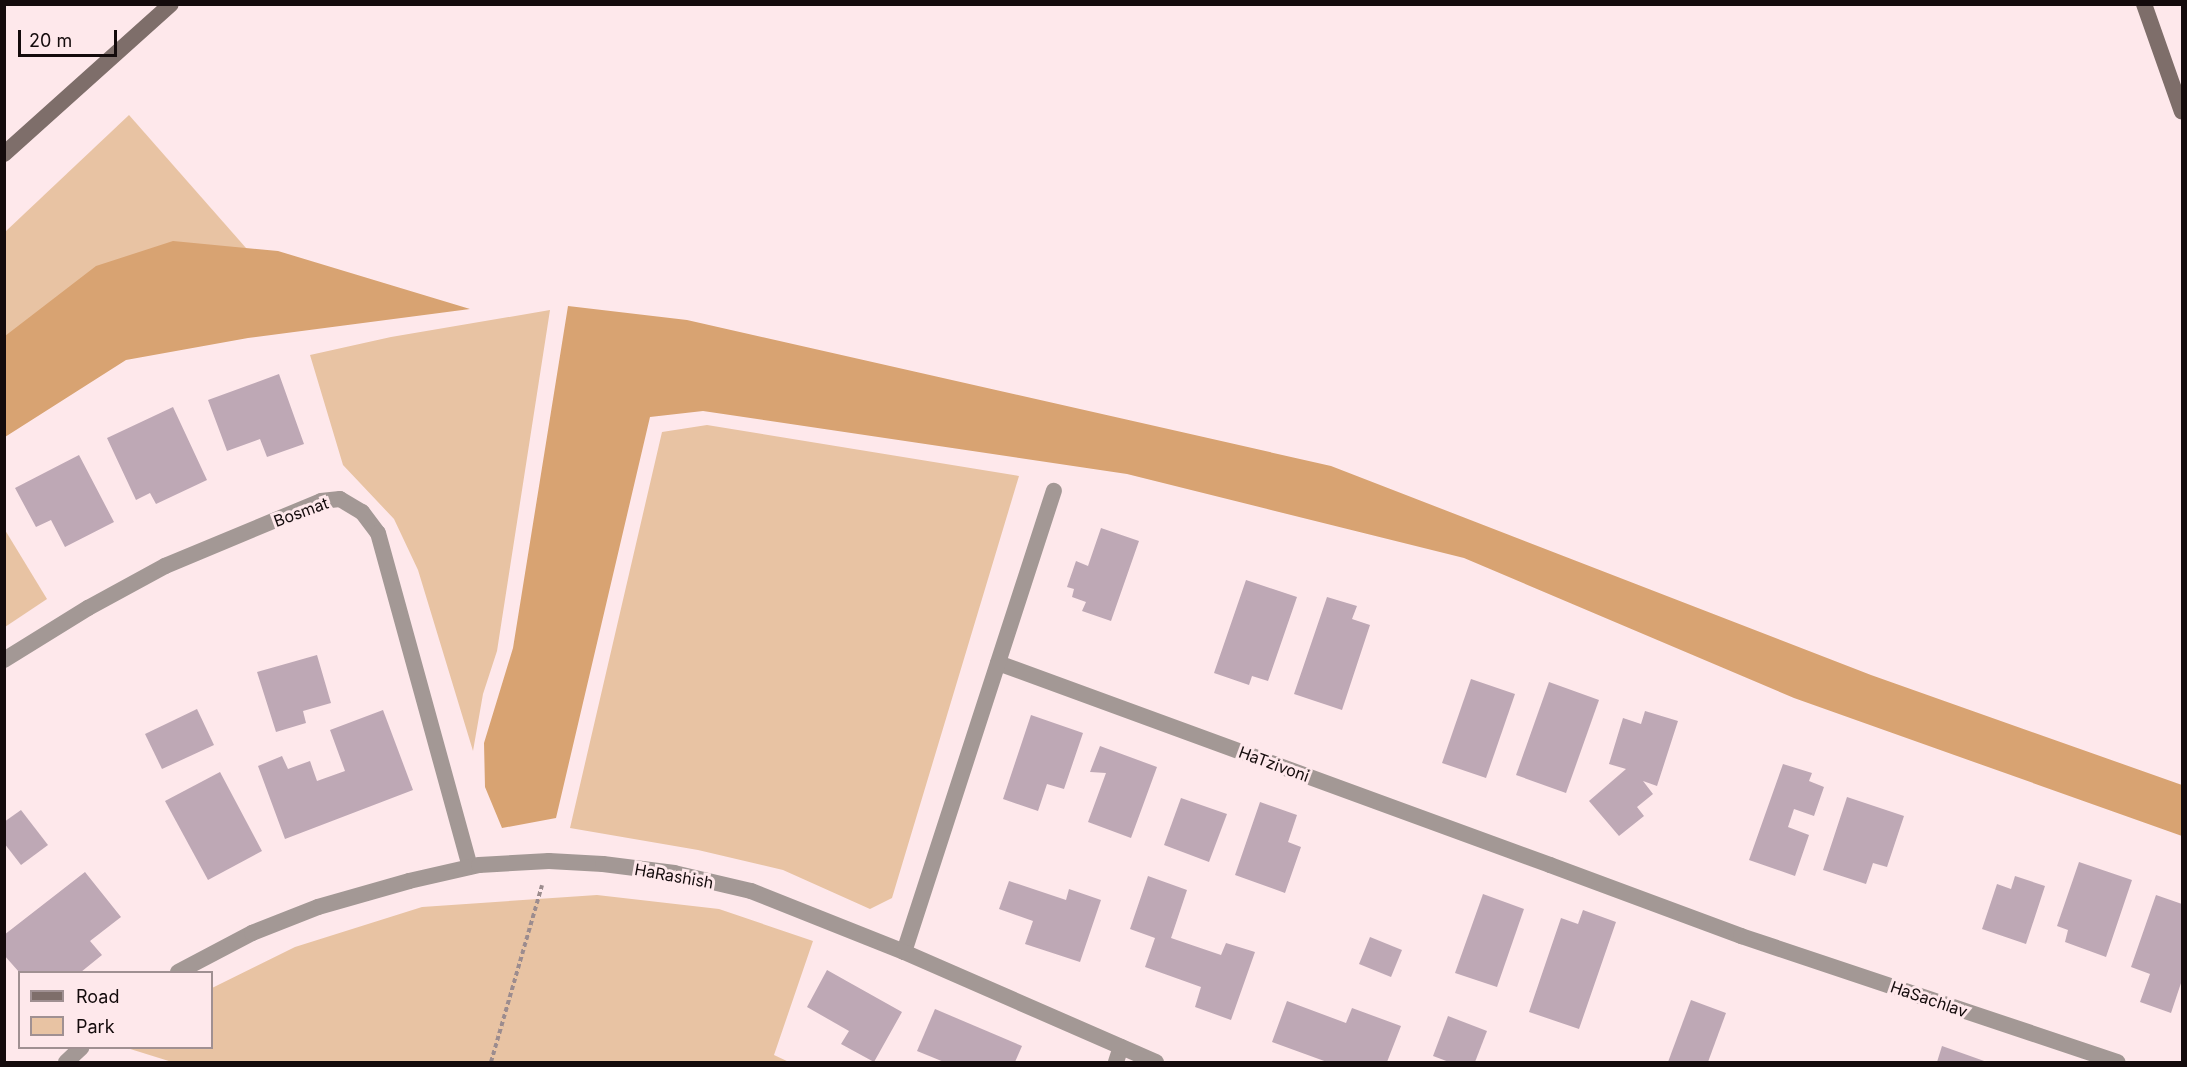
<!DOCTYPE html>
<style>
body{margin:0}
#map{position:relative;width:2187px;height:1067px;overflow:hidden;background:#fee8eb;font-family:Inter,sans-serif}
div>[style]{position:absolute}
.green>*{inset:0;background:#e8c3a3}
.forest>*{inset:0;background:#d8a372}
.building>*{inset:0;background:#bea8b5}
.path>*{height:4px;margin-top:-2px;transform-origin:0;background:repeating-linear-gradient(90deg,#9c8c8e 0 4.5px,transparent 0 7.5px)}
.service>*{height:16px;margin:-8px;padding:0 8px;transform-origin:8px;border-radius:8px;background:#a39895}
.minor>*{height:16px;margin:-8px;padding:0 8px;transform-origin:8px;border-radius:8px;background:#a39895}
.tertiary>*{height:16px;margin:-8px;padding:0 8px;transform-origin:8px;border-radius:8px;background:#a39895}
.secondary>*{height:16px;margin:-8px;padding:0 8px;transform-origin:8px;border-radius:8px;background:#7e6e6a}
span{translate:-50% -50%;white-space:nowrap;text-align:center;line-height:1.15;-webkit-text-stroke:6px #fee8eb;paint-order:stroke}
.street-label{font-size:16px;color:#140b0c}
.frame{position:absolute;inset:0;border:6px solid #140b0c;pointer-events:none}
.legend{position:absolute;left:18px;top:971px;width:195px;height:78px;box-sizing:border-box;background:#fee8eb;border:2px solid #a09092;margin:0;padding:8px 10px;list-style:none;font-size:18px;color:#140b0c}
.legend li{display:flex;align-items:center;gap:12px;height:30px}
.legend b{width:30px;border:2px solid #a09092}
.scale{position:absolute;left:18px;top:30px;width:99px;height:27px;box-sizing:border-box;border:3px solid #140b0c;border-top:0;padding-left:8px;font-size:18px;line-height:21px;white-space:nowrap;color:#140b0c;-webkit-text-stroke:4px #fee8eb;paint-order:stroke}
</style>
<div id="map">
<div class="green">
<div style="clip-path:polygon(129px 115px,283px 290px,5px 401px,5px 232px)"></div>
<div style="clip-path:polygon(550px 310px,497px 651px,483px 694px,473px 751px,418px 570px,394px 519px,343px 465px,310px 355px,391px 337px)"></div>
<div style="clip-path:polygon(707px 425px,1019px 476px,892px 898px,870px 909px,783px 870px,698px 850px,570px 828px,662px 432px)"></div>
<div style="clip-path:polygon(5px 530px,47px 599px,5px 627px,4px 627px)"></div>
<div style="clip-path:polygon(597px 895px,719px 909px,813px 941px,774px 1055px,789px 1062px,172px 1062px,127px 1048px,212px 1048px,212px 988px,295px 947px,422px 907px)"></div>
</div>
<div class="forest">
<div style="clip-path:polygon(173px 241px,278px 251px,470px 309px,248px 338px,126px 360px,5px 437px,5px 336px,96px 266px)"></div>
<div style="clip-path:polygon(568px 306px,687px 320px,1331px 466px,1871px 675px,2182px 785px,2182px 836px,1794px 698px,1464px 558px,1127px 474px,703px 411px,650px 417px,556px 818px,502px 828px,485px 787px,484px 743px,513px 648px)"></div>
</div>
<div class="building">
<div style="clip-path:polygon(279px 374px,304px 444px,267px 457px,260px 439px,227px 451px,208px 400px)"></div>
<div style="clip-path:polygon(173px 407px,207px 480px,156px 504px,150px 493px,136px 500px,107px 438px)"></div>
<div style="clip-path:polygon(79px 455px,114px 522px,65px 547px,51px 520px,36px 527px,15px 488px)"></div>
<div style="clip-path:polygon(1101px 528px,1139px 541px,1111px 621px,1082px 611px,1086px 602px,1072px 597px,1074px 589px,1067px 587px,1076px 561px,1088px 566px)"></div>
<div style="clip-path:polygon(1246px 580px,1297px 597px,1268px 681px,1252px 676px,1249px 685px,1214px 673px)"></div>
<div style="clip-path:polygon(1327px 597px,1357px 606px,1352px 619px,1370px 625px,1342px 710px,1294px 694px)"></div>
<div style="clip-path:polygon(317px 655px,331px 703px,303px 711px,306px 723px,276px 732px,257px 672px)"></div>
<div style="clip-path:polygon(1471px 679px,1515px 694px,1486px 778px,1442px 763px)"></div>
<div style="clip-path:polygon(1549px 682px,1599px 700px,1566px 793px,1516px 775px)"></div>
<div style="clip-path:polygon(197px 709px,214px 745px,162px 769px,145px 734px)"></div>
<div style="clip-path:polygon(383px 710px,413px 790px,285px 839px,258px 766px,282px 756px,288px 769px,310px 761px,317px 781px,345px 771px,330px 730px)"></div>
<div style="clip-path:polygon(1645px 711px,1678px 721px,1657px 786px,1643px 781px,1653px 794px,1637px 807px,1644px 816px,1619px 836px,1589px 801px,1626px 769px,1609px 764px,1623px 718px,1641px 724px)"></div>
<div style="clip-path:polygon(1031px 715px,1083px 733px,1064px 789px,1047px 784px,1038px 811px,1003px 799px)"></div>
<div style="clip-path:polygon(1100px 746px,1157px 767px,1131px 838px,1088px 822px,1106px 773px,1090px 772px)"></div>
<div style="clip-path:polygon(1783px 764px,1812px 773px,1809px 781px,1824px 787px,1814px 816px,1794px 809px,1788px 827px,1809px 835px,1795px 876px,1749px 860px)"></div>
<div style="clip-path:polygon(220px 772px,262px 851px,208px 880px,165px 801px)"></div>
<div style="clip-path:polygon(1847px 797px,1904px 816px,1887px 867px,1873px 863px,1866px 884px,1823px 870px)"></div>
<div style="clip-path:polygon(1181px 798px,1227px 814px,1209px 862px,1164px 845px)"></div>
<div style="clip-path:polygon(1260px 802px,1297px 815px,1288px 842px,1301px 847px,1285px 893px,1235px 875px)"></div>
<div style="clip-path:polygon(21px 810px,48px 845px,21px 865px,4px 843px,4px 822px)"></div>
<div style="clip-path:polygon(2079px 862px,2132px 880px,2106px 957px,2065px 942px,2068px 930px,2057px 926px)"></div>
<div style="clip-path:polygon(85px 872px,121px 917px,90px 941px,102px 955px,81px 972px,19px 972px,4px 955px,4px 935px)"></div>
<div style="clip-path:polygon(1148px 876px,1187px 890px,1171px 938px,1221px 955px,1226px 943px,1255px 952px,1231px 1020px,1195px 1007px,1201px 987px,1145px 967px,1155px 938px,1130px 929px)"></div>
<div style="clip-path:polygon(2015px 876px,2045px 886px,2026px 944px,1982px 929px,1997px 884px,2011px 889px)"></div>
<div style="clip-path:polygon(1009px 881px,1066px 900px,1069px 889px,1101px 900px,1080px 962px,1025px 944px,1033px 921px,999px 909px)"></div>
<div style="clip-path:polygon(1483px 894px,1524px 909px,1497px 987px,1455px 973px)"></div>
<div style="clip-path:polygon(2156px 895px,2182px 904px,2182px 980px,2171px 1013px,2140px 1002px,2150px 974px,2131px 967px)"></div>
<div style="clip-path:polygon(1583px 910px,1616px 922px,1579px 1029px,1529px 1012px,1561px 918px,1578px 924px)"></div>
<div style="clip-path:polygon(1370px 937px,1402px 950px,1391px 977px,1359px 964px)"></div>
<div style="clip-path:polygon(827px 970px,902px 1012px,874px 1062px,841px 1044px,849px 1031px,807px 1007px)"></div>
<div style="clip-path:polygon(1691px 1000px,1726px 1013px,1708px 1062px,1668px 1062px)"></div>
<div style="clip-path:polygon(1287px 1001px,1346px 1023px,1352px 1008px,1401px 1026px,1387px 1062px,1327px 1062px,1272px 1042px)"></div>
<div style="clip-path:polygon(935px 1009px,1022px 1046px,1015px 1062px,944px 1062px,917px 1051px)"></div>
<div style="clip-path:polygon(1448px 1016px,1487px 1031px,1475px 1062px,1449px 1062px,1433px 1056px)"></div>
<div style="clip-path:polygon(1942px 1046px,1987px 1062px,1937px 1062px)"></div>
</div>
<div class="path">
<div style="left:491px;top:1062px;width:184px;rotate:-73.9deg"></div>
</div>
<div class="service">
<div style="left:1550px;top:865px;width:204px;rotate:20.4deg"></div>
</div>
<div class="minor">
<div style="left:4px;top:660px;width:99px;rotate:-31.8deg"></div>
<div style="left:88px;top:608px;width:88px;rotate:-28.6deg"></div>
<div style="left:165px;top:566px;width:169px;rotate:-22.6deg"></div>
<div style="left:321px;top:501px;width:19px;rotate:-6deg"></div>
<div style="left:340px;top:499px;width:26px;rotate:31deg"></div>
<div style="left:362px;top:512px;width:26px;rotate:53deg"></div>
<div style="left:378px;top:533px;width:346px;rotate:74.6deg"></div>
<div style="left:998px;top:663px;width:588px;rotate:20.1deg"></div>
<div style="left:1741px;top:936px;width:397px;rotate:18.5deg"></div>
<div style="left:904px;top:952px;width:485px;rotate:-72deg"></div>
<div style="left:1116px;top:1062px;width:16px;rotate:-72deg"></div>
</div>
<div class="tertiary">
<div style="left:178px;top:972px;width:84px;rotate:-27.8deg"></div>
<div style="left:252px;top:933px;width:71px;rotate:-21.5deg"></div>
<div style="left:318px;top:907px;width:95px;rotate:-15.9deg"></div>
<div style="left:409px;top:881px;width:72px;rotate:-12.9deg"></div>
<div style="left:479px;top:865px;width:70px;rotate:-3.3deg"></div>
<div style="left:549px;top:861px;width:54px;rotate:3.2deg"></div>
<div style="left:603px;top:864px;width:72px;rotate:7.2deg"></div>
<div style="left:674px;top:873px;width:79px;rotate:13.2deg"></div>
<div style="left:751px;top:891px;width:165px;rotate:21.7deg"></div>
<div style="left:904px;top:952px;width:275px;rotate:23.6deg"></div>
<div style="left:66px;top:1062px;width:21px;rotate:-43deg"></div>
</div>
<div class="secondary">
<div style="left:2144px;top:4px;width:114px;rotate:70.6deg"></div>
<div style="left:4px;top:154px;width:224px;rotate:-41.9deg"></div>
</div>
<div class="street-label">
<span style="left:301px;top:512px;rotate:-20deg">Bosmat</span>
<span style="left:1274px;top:764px;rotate:20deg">HaTzivoni</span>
<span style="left:674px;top:876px;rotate:10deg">HaRashish</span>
<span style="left:1929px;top:999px;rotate:19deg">HaSachlav</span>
</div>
<div class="frame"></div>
<ul class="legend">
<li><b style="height:8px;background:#7e6e6a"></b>Road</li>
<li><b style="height:16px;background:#e8c3a3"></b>Park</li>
</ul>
<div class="scale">20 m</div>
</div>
